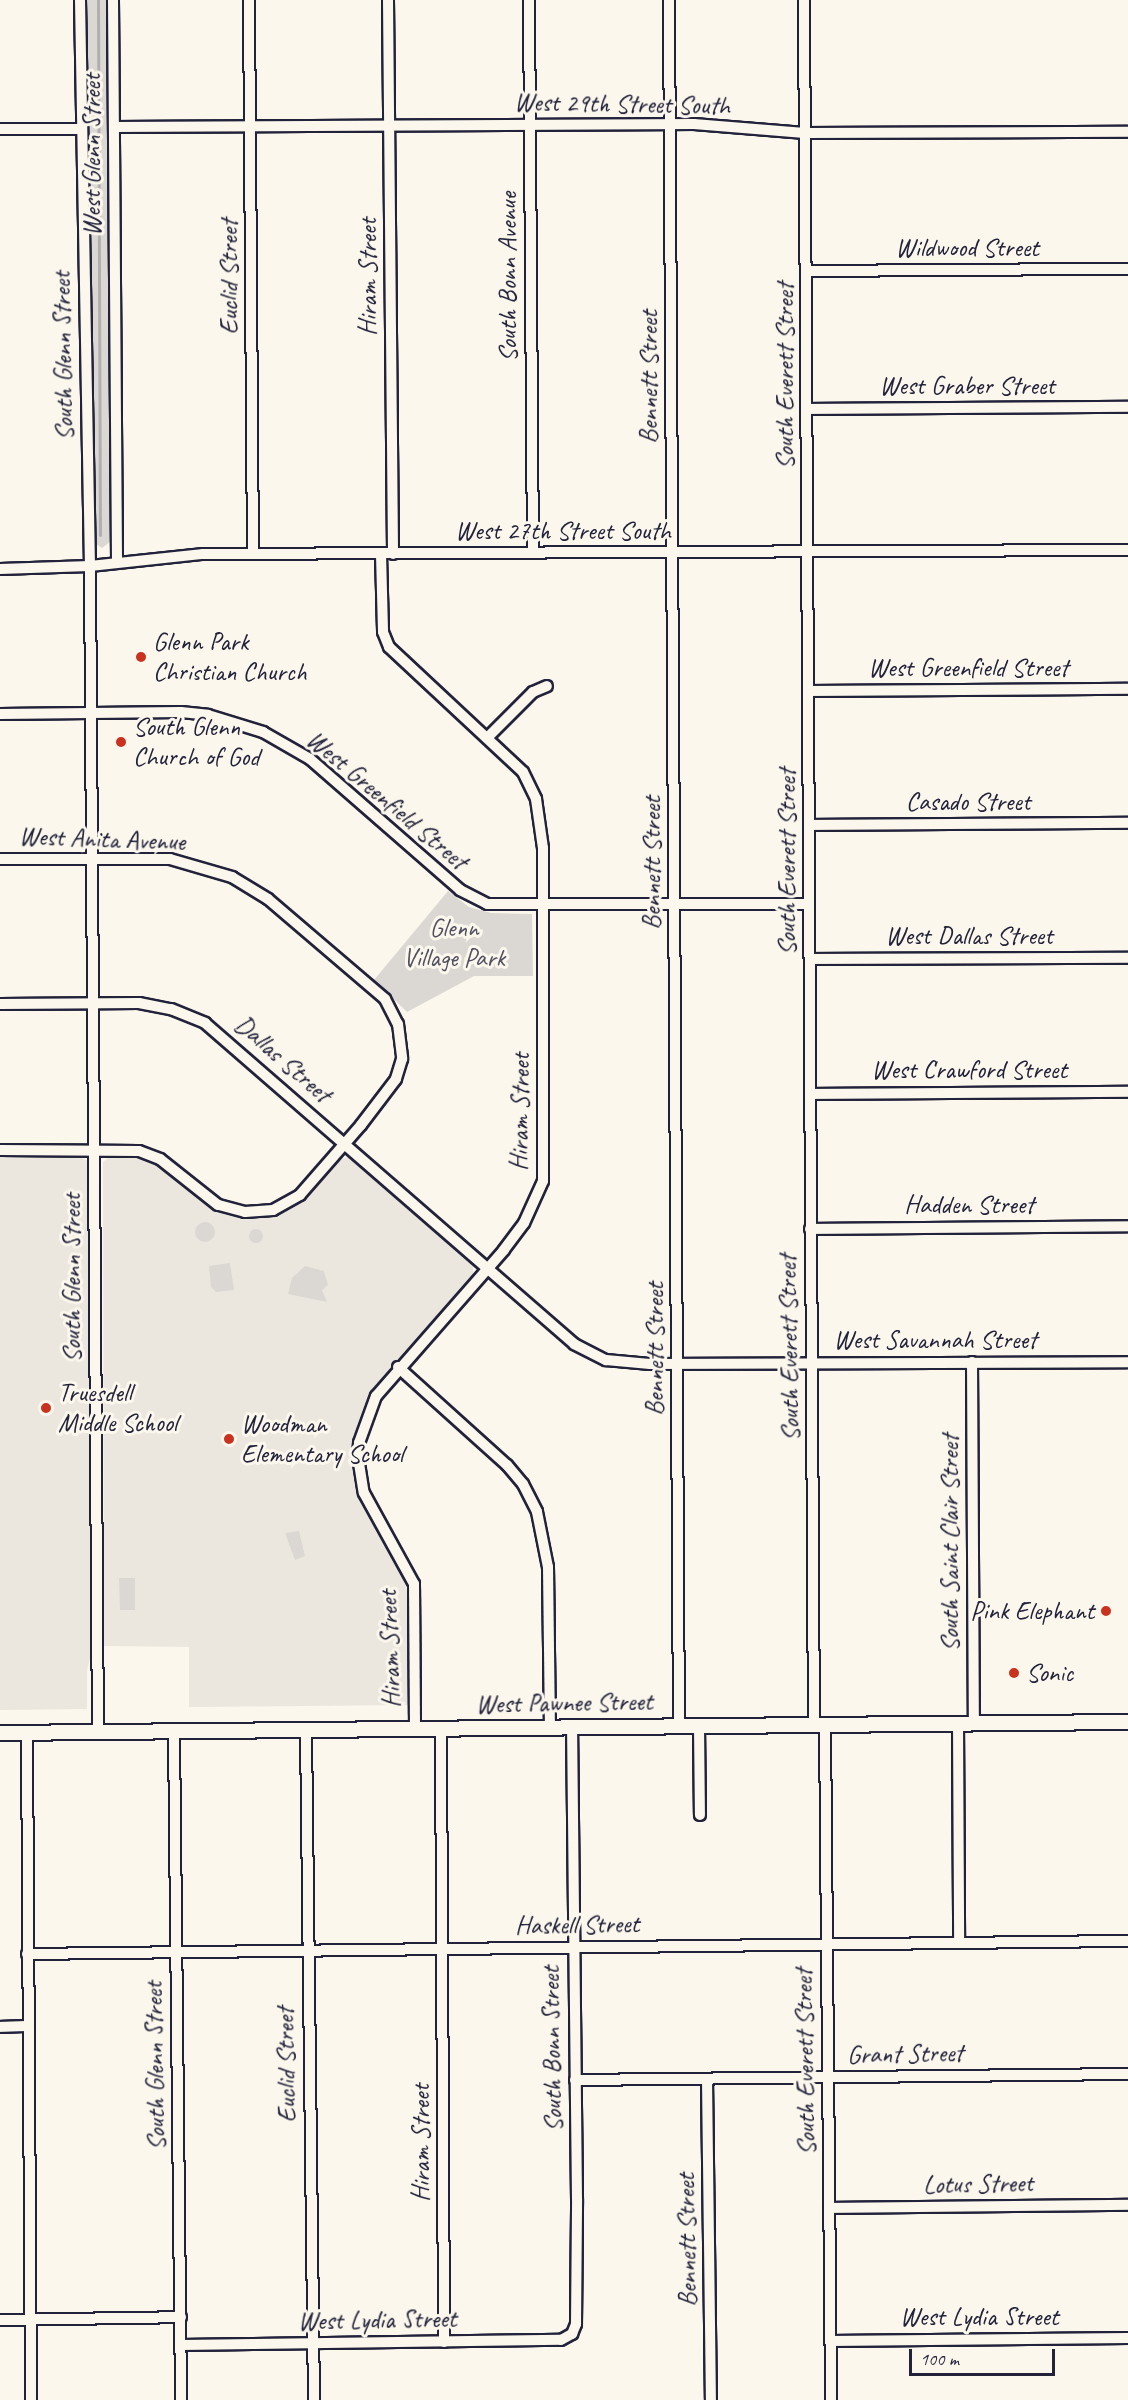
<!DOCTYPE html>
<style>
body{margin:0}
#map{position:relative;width:1128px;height:2400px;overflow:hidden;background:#fbf7ec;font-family:Caveat,sans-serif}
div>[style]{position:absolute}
.built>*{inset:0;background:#ebe7df}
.green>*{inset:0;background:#dbd8d3}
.round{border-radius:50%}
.stream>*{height:3px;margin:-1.5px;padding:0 1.5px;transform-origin:1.5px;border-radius:1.5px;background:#b1aeb0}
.roads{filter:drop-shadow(2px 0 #22223b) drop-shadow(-2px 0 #22223b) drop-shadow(0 2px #22223b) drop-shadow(0 -2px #22223b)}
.minor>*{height:10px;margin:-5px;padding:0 5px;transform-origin:5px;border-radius:5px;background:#fbf7ec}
.secondary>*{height:14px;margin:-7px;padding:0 7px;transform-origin:7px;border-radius:7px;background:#fbf7ec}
.dots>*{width:16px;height:16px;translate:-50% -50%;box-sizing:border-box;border:3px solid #fbf7ec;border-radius:50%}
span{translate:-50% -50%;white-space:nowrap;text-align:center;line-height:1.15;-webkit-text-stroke:6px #fbf7ec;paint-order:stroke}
.street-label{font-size:26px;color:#22223b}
.poi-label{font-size:26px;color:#22223b}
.left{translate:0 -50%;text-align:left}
.right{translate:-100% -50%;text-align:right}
.park-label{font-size:26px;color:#505061}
.scale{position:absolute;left:909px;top:2349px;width:146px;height:27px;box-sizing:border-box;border:3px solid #22223b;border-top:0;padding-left:8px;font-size:18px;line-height:21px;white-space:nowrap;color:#22223b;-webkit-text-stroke:4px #fbf7ec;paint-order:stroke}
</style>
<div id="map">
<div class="built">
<div style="clip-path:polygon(110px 1156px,143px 1158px,155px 1162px,221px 1212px,256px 1219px,288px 1211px,299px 1203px,340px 1159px,350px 1157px,473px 1266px,473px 1275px,368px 1396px,352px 1449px,361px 1504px,403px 1578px,408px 1594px,409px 1705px,189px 1707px,189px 1647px,104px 1646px,103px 1162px)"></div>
<div style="clip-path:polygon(0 1157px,81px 1157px,89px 1162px,92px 1649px,87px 1671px,87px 1709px,0 1710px)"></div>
</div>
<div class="green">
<div style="clip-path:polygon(87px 0,108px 0,111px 541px,102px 548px,92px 541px)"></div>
<div style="clip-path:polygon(448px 891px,469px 907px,491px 913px,532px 914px,533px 976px,474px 976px,407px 1012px,374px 980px)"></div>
<div class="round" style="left:195px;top:1222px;width:20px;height:20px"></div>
<div class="round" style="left:249px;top:1229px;width:14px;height:14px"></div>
<div style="clip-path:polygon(230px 1263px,234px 1290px,216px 1292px,211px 1287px,209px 1266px)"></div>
<div style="clip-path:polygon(305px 1266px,324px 1271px,328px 1285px,322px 1290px,327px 1302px,288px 1294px,292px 1278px)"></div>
<div style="clip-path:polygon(299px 1531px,305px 1556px,295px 1560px,285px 1533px)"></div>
<div style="clip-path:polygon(119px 1578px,135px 1578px,135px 1610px,120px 1610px)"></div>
</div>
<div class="stream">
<div style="left:98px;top:0;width:535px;rotate:89.79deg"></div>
</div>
<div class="roads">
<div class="minor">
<div style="left:80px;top:0;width:566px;rotate:88.99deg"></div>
<div style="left:90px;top:566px;width:1166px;rotate:89.61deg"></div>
<div style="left:113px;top:0;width:561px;rotate:89.59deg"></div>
<div style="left:249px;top:0;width:554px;rotate:89.59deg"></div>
<div style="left:388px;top:0;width:554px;rotate:89.48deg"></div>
<div style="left:529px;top:0;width:553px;rotate:89.59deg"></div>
<div style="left:669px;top:0;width:1725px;rotate:89.67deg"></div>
<div style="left:804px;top:0;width:1724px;rotate:89.67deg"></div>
<div style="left:114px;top:127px;width:580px;rotate:-0.3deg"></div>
<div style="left:694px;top:124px;width:111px;rotate:4.6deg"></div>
<div style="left:805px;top:133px;width:323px;rotate:-0.2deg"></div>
<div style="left:0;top:129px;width:80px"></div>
<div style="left:807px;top:271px;width:321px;rotate:-0.4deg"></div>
<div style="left:807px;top:409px;width:321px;rotate:-0.4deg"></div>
<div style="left:381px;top:554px;width:78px;rotate:88.5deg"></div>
<div style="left:383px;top:632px;width:16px;rotate:68deg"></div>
<div style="left:389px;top:647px;width:183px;rotate:43deg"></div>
<div style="left:523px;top:772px;width:30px;rotate:64deg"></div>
<div style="left:536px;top:799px;width:49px;rotate:81.9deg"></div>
<div style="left:543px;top:848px;width:333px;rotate:90deg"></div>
<div style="left:543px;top:1181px;width:46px;rotate:114.3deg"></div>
<div style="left:524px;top:1223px;width:34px;rotate:127deg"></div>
<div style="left:504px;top:1250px;width:194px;rotate:131.2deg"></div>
<div style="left:376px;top:1396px;width:50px;rotate:109.9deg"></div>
<div style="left:359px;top:1443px;width:14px;rotate:94deg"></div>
<div style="left:358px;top:1457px;width:36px;rotate:81deg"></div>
<div style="left:364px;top:1493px;width:104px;rotate:61.2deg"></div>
<div style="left:414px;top:1584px;width:145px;rotate:89.6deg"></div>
<div style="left:0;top:569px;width:90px;rotate:-1.9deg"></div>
<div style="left:90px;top:566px;width:114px;rotate:-6.1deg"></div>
<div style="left:203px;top:554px;width:925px;rotate:-0.25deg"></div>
<div style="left:808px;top:691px;width:320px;rotate:-0.4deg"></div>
<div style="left:0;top:714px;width:181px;rotate:-0.6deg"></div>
<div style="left:181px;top:712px;width:27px;rotate:6deg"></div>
<div style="left:208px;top:715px;width:58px;rotate:17.2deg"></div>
<div style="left:263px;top:732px;width:54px;rotate:29.9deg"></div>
<div style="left:310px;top:759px;width:199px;rotate:41.1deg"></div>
<div style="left:460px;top:890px;width:30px;rotate:27deg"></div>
<div style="left:487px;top:904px;width:322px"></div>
<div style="left:487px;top:738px;width:65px;rotate:-45deg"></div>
<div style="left:533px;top:692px;width:15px;rotate:-23deg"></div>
<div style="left:809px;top:825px;width:319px;rotate:-0.4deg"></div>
<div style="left:0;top:859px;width:170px"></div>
<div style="left:170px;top:859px;width:65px;rotate:16.2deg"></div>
<div style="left:232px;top:877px;width:42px;rotate:31.4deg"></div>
<div style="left:268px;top:899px;width:154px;rotate:40.5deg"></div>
<div style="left:385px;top:999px;width:28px;rotate:63deg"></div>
<div style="left:398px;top:1024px;width:35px;rotate:83deg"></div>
<div style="left:402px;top:1059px;width:21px;rotate:107deg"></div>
<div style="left:396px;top:1079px;width:58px;rotate:127.3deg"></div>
<div style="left:361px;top:1125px;width:93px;rotate:131.1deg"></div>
<div style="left:300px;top:1195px;width:31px;rotate:151deg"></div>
<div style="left:273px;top:1210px;width:28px;rotate:176deg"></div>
<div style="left:245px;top:1212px;width:28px;rotate:-165deg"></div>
<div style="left:218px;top:1205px;width:74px;rotate:-141.6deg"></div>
<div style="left:160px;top:1159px;width:22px;rotate:-159deg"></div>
<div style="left:139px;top:1151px;width:139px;rotate:-179.6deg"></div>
<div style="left:810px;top:959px;width:318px;rotate:-0.2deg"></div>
<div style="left:0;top:1004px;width:139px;rotate:-0.4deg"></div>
<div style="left:139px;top:1003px;width:33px;rotate:11deg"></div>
<div style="left:171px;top:1009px;width:37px;rotate:22deg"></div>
<div style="left:205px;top:1023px;width:489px;rotate:41deg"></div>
<div style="left:574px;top:1344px;width:36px;rotate:27deg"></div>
<div style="left:606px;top:1360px;width:44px;rotate:5.2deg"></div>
<div style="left:650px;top:1364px;width:478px;rotate:-0.2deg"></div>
<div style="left:810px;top:1094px;width:318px;rotate:-0.4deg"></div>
<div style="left:810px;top:1229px;width:318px;rotate:-0.5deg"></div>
<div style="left:972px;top:1362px;width:361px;rotate:89.7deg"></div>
<div style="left:398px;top:1367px;width:147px;rotate:42deg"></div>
<div style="left:507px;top:1465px;width:25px;rotate:50deg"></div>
<div style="left:523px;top:1484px;width:31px;rotate:63deg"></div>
<div style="left:537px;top:1512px;width:56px;rotate:78.7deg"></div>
<div style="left:548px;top:1567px;width:160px;rotate:89.3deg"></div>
<div style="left:958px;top:1723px;width:220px;rotate:89.7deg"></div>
<div style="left:825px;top:1724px;width:676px;rotate:89.49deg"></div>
<div style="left:699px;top:1725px;width:90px;rotate:89.4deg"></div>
<div style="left:441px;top:1729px;width:613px;rotate:89.72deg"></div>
<div style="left:306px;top:1730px;width:670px;rotate:89.32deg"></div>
<div style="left:174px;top:1731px;width:669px;rotate:89.4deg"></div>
<div style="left:27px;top:1733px;width:667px;rotate:89.66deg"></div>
<div style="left:27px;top:1954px;width:1101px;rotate:-0.68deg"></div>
<div style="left:0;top:2027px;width:28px;rotate:-2deg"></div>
<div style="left:707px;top:2079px;width:321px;rotate:89.3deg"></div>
<div style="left:575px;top:2080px;width:553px;rotate:-0.62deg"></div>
<div style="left:829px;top:2208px;width:299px;rotate:-0.6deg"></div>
<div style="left:0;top:2320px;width:181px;rotate:-0.9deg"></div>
<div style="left:830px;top:2341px;width:298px;rotate:-0.6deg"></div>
<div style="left:181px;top:2345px;width:380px;rotate:-0.8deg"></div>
<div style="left:561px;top:2340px;width:13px;rotate:-29deg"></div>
<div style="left:572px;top:2334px;width:11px;rotate:-68deg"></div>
<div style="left:576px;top:2324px;width:125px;rotate:-89.5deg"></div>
<div style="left:577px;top:2199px;width:472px;rotate:-90.6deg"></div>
</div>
<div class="secondary">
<div style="left:0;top:1733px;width:1128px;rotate:-0.56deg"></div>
</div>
</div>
<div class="dots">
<div style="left:141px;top:657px;background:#c8321e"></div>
<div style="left:121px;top:742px;background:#c8321e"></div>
<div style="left:46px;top:1408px;background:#c8321e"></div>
<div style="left:229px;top:1439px;background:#c8321e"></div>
<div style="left:1106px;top:1611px;background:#c8321e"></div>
<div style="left:1014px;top:1673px;background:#c8321e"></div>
</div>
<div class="street-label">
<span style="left:622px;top:104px;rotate:1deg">West 29th Street South</span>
<span style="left:92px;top:155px;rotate:-90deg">West Glenn Street</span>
<span style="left:967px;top:248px">Wildwood Street</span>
<span style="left:229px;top:277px;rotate:-90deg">Euclid Street</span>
<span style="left:368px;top:277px;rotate:-90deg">Hiram Street</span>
<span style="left:508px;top:277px;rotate:-90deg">South Bonn Avenue</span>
<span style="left:63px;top:356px;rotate:-91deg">South Glenn Street</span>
<span style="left:785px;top:376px;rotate:-90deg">South Everett Street</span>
<span style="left:649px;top:377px;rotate:-90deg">Bennett Street</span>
<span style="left:967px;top:386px">West Graber Street</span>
<span style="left:563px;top:531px">West 27th Street South</span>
<span style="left:968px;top:668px">West Greenfield Street</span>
<span style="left:387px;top:800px;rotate:40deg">West Greenfield Street</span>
<span style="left:968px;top:802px">Casado Street</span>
<span style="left:102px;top:839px;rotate:2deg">West Anita Avenue</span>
<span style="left:787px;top:862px;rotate:-90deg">South Everett Street</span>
<span style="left:652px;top:863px;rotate:-90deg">Bennett Street</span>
<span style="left:969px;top:936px">West Dallas Street</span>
<span style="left:283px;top:1059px;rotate:41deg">Dallas Street</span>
<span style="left:969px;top:1070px">West Crawford Street</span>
<span style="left:520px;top:1112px;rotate:-89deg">Hiram Street</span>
<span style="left:969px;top:1205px">Hadden Street</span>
<span style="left:72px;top:1278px;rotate:-90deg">South Glenn Street</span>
<span style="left:935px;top:1340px">West Savannah Street</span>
<span style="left:789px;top:1348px;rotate:-91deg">South Everett Street</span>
<span style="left:655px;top:1349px;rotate:-90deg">Bennett Street</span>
<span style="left:950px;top:1543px;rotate:-90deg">South Saint Clair Street</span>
<span style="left:390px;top:1649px;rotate:-92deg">Hiram Street</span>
<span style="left:564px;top:1703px;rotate:-1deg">West Pawnee Street</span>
<span style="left:577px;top:1925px;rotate:-1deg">Haskell Street</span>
<span style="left:552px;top:2049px;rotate:-91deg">South Bonn Street</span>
<span style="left:905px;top:2054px;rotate:-1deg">Grant Street</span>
<span style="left:805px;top:2062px;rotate:-91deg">South Everett Street</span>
<span style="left:286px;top:2065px;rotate:-91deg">Euclid Street</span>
<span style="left:155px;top:2066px;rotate:-91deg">South Glenn Street</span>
<span style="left:421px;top:2143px;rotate:-90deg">Hiram Street</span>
<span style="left:978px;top:2184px;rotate:-1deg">Lotus Street</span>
<span style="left:687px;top:2240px;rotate:-91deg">Bennett Street</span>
<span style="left:979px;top:2317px">West Lydia Street</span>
<span style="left:377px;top:2320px;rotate:-1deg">West Lydia Street</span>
</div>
<div class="poi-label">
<span class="left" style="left:153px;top:657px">Glenn Park<br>Christian Church</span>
<span class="left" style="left:133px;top:742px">South Glenn<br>Church of God</span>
<span class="left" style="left:58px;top:1408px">Truesdell<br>Middle School</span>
<span class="left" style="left:241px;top:1439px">Woodman<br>Elementary School</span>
<span class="right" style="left:1094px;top:1611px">Pink Elephant</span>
<span class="left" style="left:1026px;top:1673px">Sonic</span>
</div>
<div class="park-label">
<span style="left:454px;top:943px">Glenn<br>Village Park</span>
</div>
<div class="scale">100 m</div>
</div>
